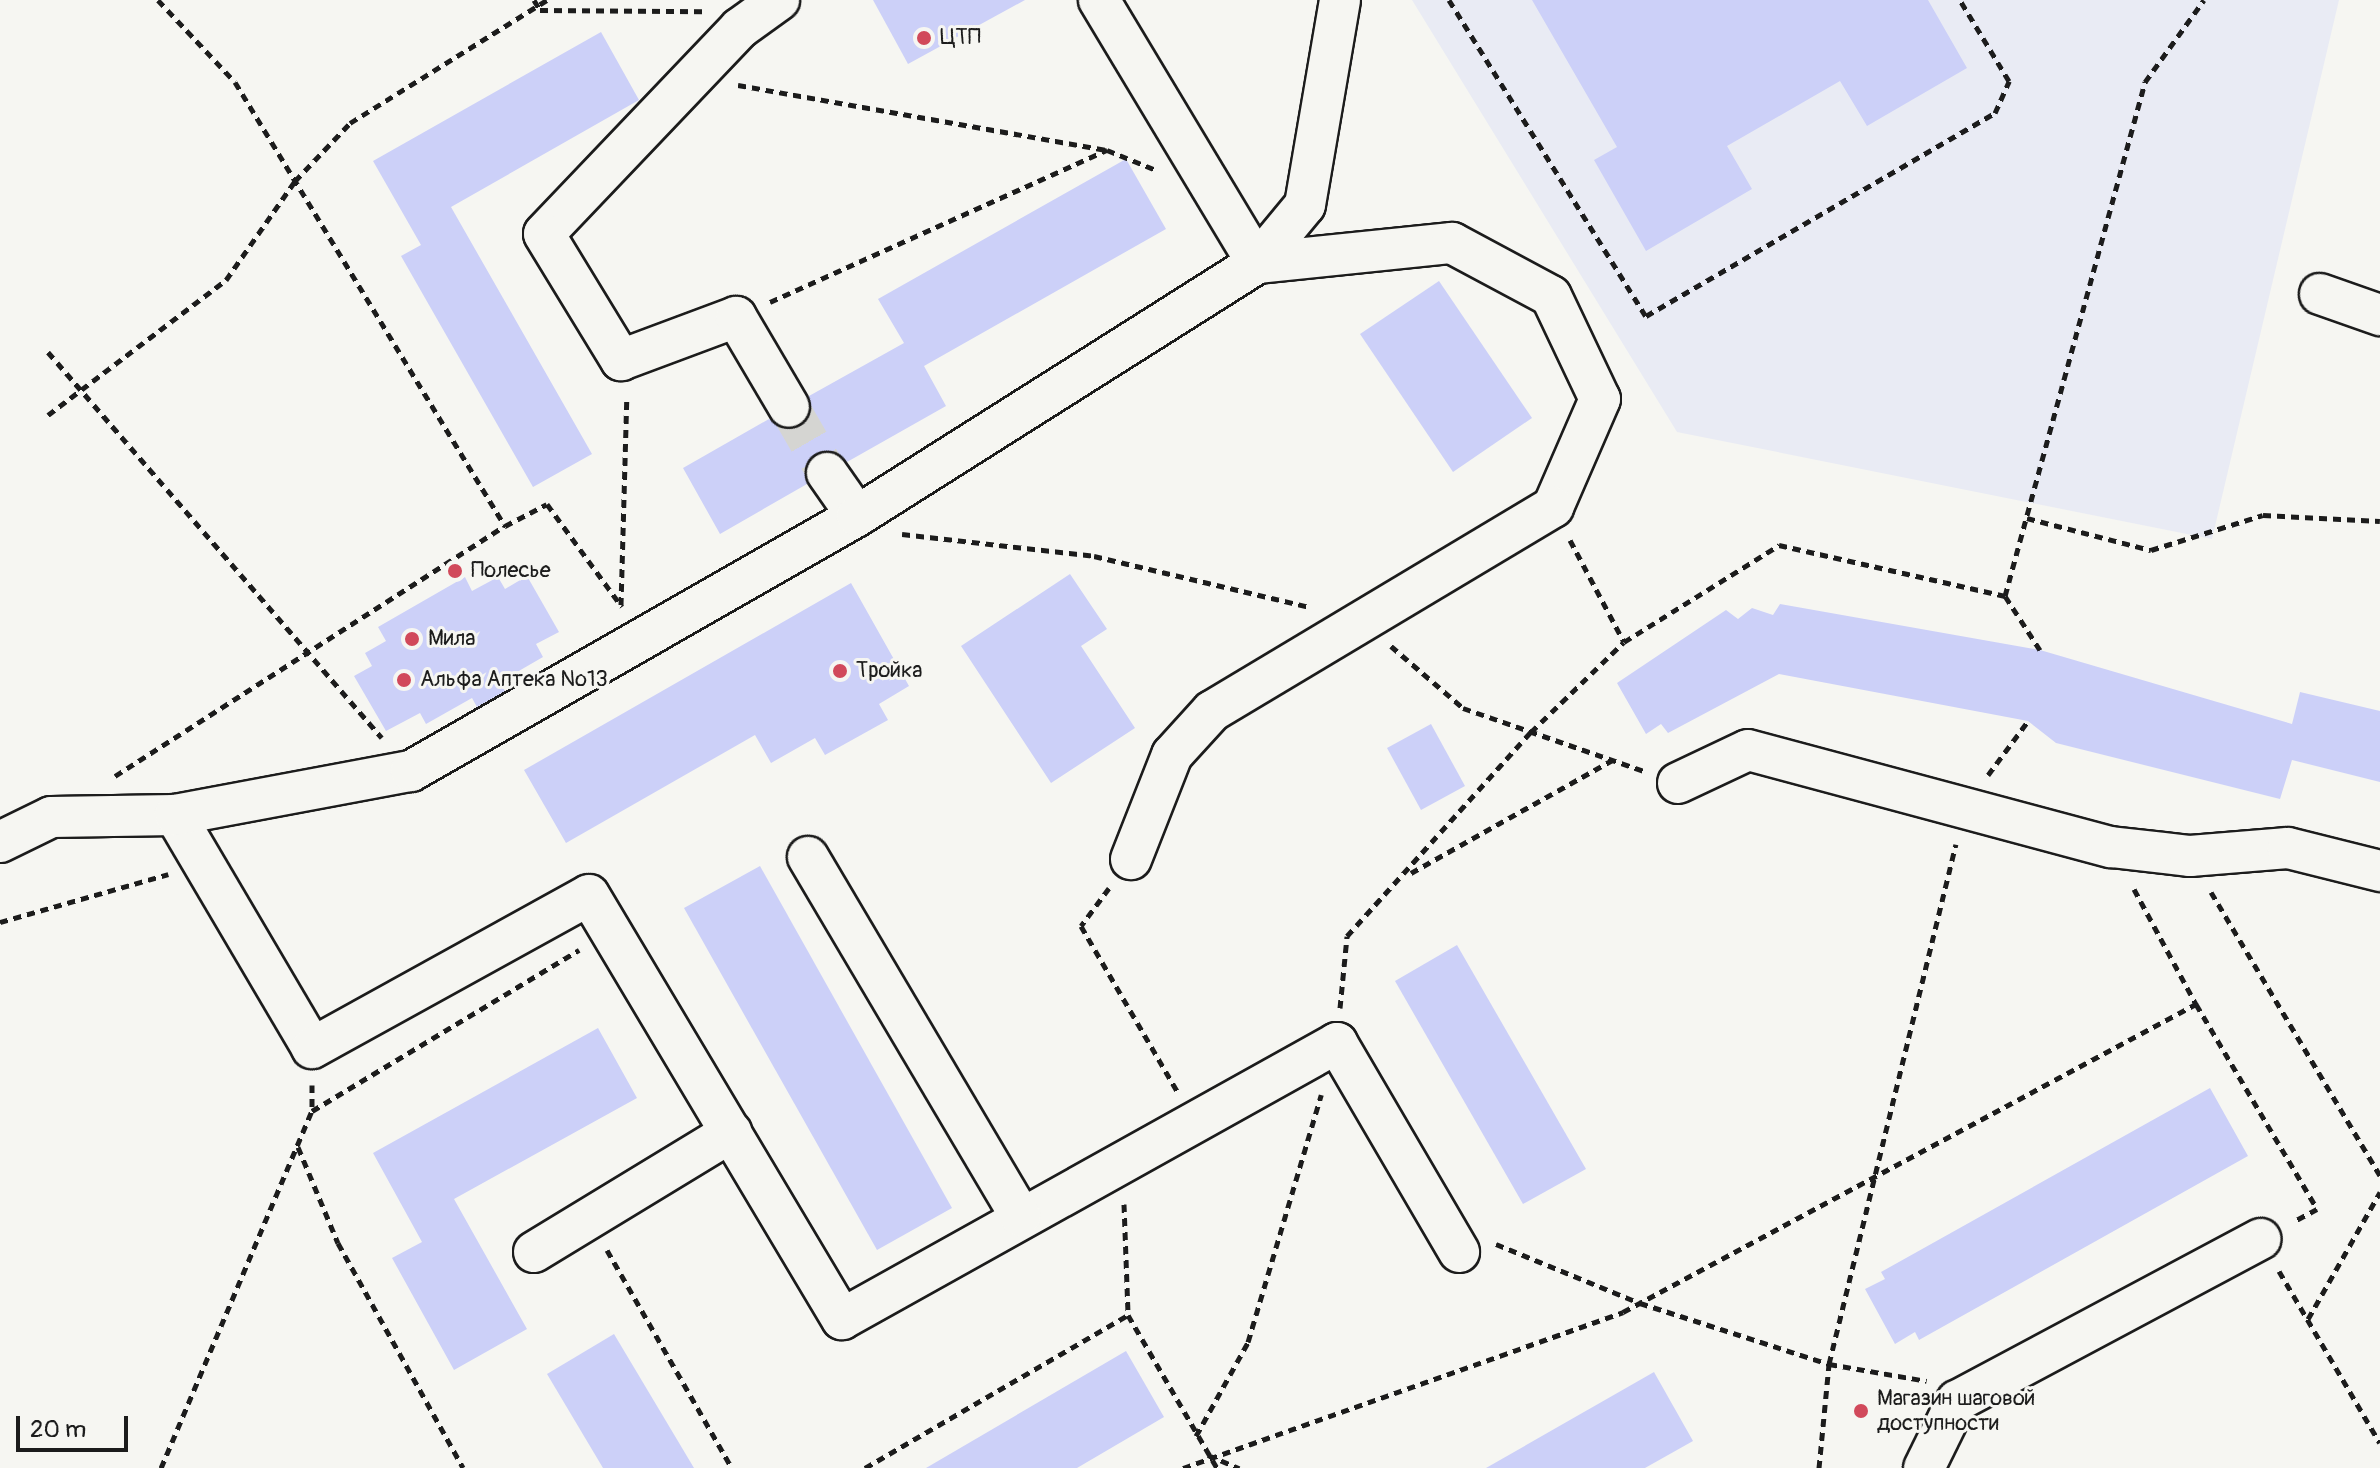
<!DOCTYPE html>
<meta charset="utf-8">
<style>
body{margin:0}
#map{position:relative;width:2380px;height:1468px;overflow:hidden;background:#f6f6f2;font-family:Pangolin,sans-serif}
div>[style]{position:absolute}
.built>*{inset:0;background:#e9ebf4}
.building>*{inset:0;background:#ccd0f8}
.minor-tunnel>*{height:40px;margin-top:-20px;transform-origin:0;background:repeating-linear-gradient(90deg,#d5d5d2 0 40px,transparent 0 60px)}
.path>*{height:5px;margin-top:-2.5px;transform-origin:0;background:repeating-linear-gradient(90deg,#1c1c1c 0 8px,transparent 0 14px)}
.roads{filter:drop-shadow(2px 0 #1c1c1c) drop-shadow(-2px 0 #1c1c1c) drop-shadow(0 2px #1c1c1c) drop-shadow(0 -2px #1c1c1c)}
.minor>*{height:40px;margin:-20px;padding:0 20px;transform-origin:20px;border-radius:20px;background:#f6f6f2}
.dots>*{width:22px;height:22px;translate:-50% -50%;box-sizing:border-box;border:4px solid #f6f6f2;border-radius:50%}
span{translate:-50% -50%;white-space:nowrap;text-align:center;line-height:1.15;-webkit-text-stroke:6px #f6f6f2;paint-order:stroke}
.poi-label{font-size:22px;color:#1c1c1c}
.left{translate:0 -50%;text-align:left}
.scale{position:absolute;left:16px;top:1416px;width:112px;height:36px;box-sizing:border-box;border:4px solid #1c1c1c;border-top:0;padding-left:10px;font-size:24px;line-height:28px;white-space:nowrap;color:#1c1c1c;-webkit-text-stroke:6px #f6f6f2;paint-order:stroke}
</style>
<div id="map">
<div class="built">
<div style="clip-path:polygon(1412px 0,2339px 0,2212px 539px,1677px 432px)"></div>
</div>
<div class="building">
<div style="clip-path:polygon(873px 0,1025px 0,908px 64px)"></div>
<div style="clip-path:polygon(1532px 0,1928px 0,1967px 68px,1867px 126px,1840px 81px,1727px 146px,1752px 189px,1646px 251px,1594px 160px,1617px 147px)"></div>
<div style="clip-path:polygon(601px 32px,639px 100px,451px 207px,592px 454px,533px 487px,401px 256px,421px 245px,373px 161px)"></div>
<div style="clip-path:polygon(1126px 159px,1166px 229px,924px 366px,946px 406px,847px 462px,836px 452px,815px 454px,806px 464px,807px 484px,720px 534px,683px 468px,769px 419px,788px 430px,801px 426px,809px 396px,904px 343px,878px 299px)"></div>
<div style="clip-path:polygon(1439px 281px,1532px 418px,1453px 472px,1360px 334px)"></div>
<div style="clip-path:polygon(1070px 574px,1107px 629px,1081px 646px,1135px 728px,1051px 783px,961px 646px)"></div>
<div style="clip-path:polygon(527px 576px,559px 632px,536px 644px,543px 657px,500px 682px,505px 691px,477px 707px,472px 698px,426px 724px,420px 713px,386px 731px,354px 676px,372px 666px,365px 653px,386px 641px,378px 627px,465px 577px,472px 591px,498px 577px,505px 589px)"></div>
<div style="clip-path:polygon(851px 583px,909px 686px,879px 704px,888px 720px,825px 755px,815px 738px,771px 763px,755px 735px,566px 843px,524px 770px)"></div>
<div style="clip-path:polygon(1780px 604px,2040px 650px,2292px 724px,2300px 692px,2380px 711px,2380px 782px,2292px 760px,2280px 799px,2056px 743px,2028px 721px,1779px 674px,1668px 733px,1661px 724px,1646px 734px,1617px 683px,1726px 610px,1738px 619px,1752px 608px,1773px 615px)"></div>
<div style="clip-path:polygon(1431px 724px,1465px 786px,1421px 810px,1387px 748px)"></div>
<div style="clip-path:polygon(760px 866px,952px 1208px,877px 1250px,684px 908px)"></div>
<div style="clip-path:polygon(1457px 945px,1586px 1169px,1523px 1204px,1395px 981px)"></div>
<div style="clip-path:polygon(598px 1028px,637px 1098px,454px 1199px,527px 1329px,454px 1370px,392px 1258px,422px 1242px,373px 1153px)"></div>
<div style="clip-path:polygon(2210px 1088px,2248px 1156px,1919px 1340px,1915px 1332px,1895px 1344px,1865px 1289px,1885px 1279px,1881px 1272px)"></div>
<div style="clip-path:polygon(614px 1334px,694px 1468px,603px 1468px,547px 1374px)"></div>
<div style="clip-path:polygon(1126px 1351px,1164px 1417px,1077px 1468px,926px 1468px)"></div>
<div style="clip-path:polygon(1654px 1372px,1693px 1441px,1645px 1468px,1486px 1468px)"></div>
</div>
<div class="minor-tunnel">
<div style="left:789px;top:407px;width:76px;rotate:60.1deg"></div>
</div>
<div class="path">
<div style="left:158px;top:0;width:112px;rotate:46.8deg"></div>
<div style="left:235px;top:82px;width:520px;rotate:58.7deg"></div>
<div style="left:505px;top:526px;width:47px;rotate:-27.6deg"></div>
<div style="left:547px;top:504px;width:127px;rotate:53.9deg"></div>
<div style="left:534px;top:0;width:12px;rotate:59deg"></div>
<div style="left:540px;top:10px;width:163px;rotate:0.4deg"></div>
<div style="left:1449px;top:0;width:372px;rotate:58.1deg"></div>
<div style="left:1646px;top:316px;width:404px;rotate:-30.2deg"></div>
<div style="left:1995px;top:113px;width:35px;rotate:-66deg"></div>
<div style="left:2009px;top:81px;width:95px;rotate:-121.2deg"></div>
<div style="left:738px;top:85px;width:374px;rotate:10deg"></div>
<div style="left:770px;top:302px;width:370px;rotate:-24.3deg"></div>
<div style="left:1107px;top:150px;width:53px;rotate:22.2deg"></div>
<div style="left:48px;top:352px;width:510px;rotate:49.13deg"></div>
<div style="left:48px;top:415px;width:223px;rotate:-37.2deg"></div>
<div style="left:226px;top:280px;width:121px;rotate:-55.1deg"></div>
<div style="left:295px;top:181px;width:80px;rotate:-46.5deg"></div>
<div style="left:350px;top:123px;width:232px;rotate:-32deg"></div>
<div style="left:2027px;top:518px;width:128px;rotate:14.5deg"></div>
<div style="left:2151px;top:550px;width:117px;rotate:-17.4deg"></div>
<div style="left:2263px;top:515px;width:117px;rotate:2.9deg"></div>
<div style="left:902px;top:534px;width:193px;rotate:6.5deg"></div>
<div style="left:1094px;top:556px;width:221px;rotate:13.3deg"></div>
<div style="left:1570px;top:540px;width:115px;rotate:62.1deg"></div>
<div style="left:621px;top:605px;width:209px;rotate:-88.4deg"></div>
<div style="left:1391px;top:646px;width:95px;rotate:40.7deg"></div>
<div style="left:1463px;top:708px;width:192px;rotate:19.2deg"></div>
<div style="left:2040px;top:650px;width:64px;rotate:-122.9deg"></div>
<div style="left:2005px;top:596px;width:533px;rotate:-74.76deg"></div>
<div style="left:2145px;top:82px;width:101px;rotate:-54.3deg"></div>
<div style="left:1988px;top:775px;width:67px;rotate:-53.5deg"></div>
<div style="left:115px;top:776px;width:463px;rotate:-32.7deg"></div>
<div style="left:1411px;top:873px;width:231px;rotate:-29.3deg"></div>
<div style="left:1109px;top:888px;width:47px;rotate:126.4deg"></div>
<div style="left:1081px;top:926px;width:191px;rotate:59.8deg"></div>
<div style="left:2134px;top:889px;width:131px;rotate:61.7deg"></div>
<div style="left:2211px;top:892px;width:330px;rotate:59.2deg"></div>
<div style="left:0;top:922px;width:175px;rotate:-15.9deg"></div>
<div style="left:1340px;top:1008px;width:72px;rotate:-84.4deg"></div>
<div style="left:1347px;top:936px;width:275px;rotate:-48deg"></div>
<div style="left:1531px;top:732px;width:129px;rotate:-44.1deg"></div>
<div style="left:1624px;top:642px;width:183px;rotate:-32deg"></div>
<div style="left:1779px;top:545px;width:232px;rotate:12.7deg"></div>
<div style="left:312px;top:1085px;width:26px;rotate:90deg"></div>
<div style="left:298px;top:1147px;width:104px;rotate:67.4deg"></div>
<div style="left:338px;top:1243px;width:257px;rotate:60.9deg"></div>
<div style="left:1124px;top:1204px;width:111px;rotate:87.9deg"></div>
<div style="left:1128px;top:1315px;width:177px;rotate:59.8deg"></div>
<div style="left:1496px;top:1244px;width:156px;rotate:22.3deg"></div>
<div style="left:1640px;top:1303px;width:199px;rotate:17.9deg"></div>
<div style="left:1829px;top:1364px;width:99px;rotate:9.8deg"></div>
<div style="left:607px;top:1250px;width:251px;rotate:60.2deg"></div>
<div style="left:2279px;top:1271px;width:199px;rotate:59.6deg"></div>
<div style="left:2308px;top:1319px;width:146px;rotate:-60.4deg"></div>
<div style="left:1196px;top:1436px;width:107px;rotate:-61deg"></div>
<div style="left:1248px;top:1342px;width:258px;rotate:-73.5deg"></div>
<div style="left:1208px;top:1455px;width:34px;rotate:23deg"></div>
<div style="left:161px;top:1468px;width:388px;rotate:-67.1deg"></div>
<div style="left:312px;top:1111px;width:312px;rotate:-31.1deg"></div>
<div style="left:865px;top:1468px;width:304px;rotate:-30.2deg"></div>
<div style="left:1183px;top:1468px;width:467px;rotate:-19.5deg"></div>
<div style="left:1623px;top:1312px;width:651px;rotate:-28.26deg"></div>
<div style="left:2196px;top:1004px;width:238px;rotate:59.4deg"></div>
<div style="left:2317px;top:1209px;width:27px;rotate:152deg"></div>
<div style="left:1819px;top:1468px;width:104px;rotate:-84.5deg"></div>
<div style="left:1829px;top:1364px;width:535px;rotate:-76.28deg"></div>
</div>
<div class="roads">
<div class="minor">
<div style="left:779px;top:0;width:48px;rotate:144.3deg"></div>
<div style="left:740px;top:28px;width:284px;rotate:133.6deg"></div>
<div style="left:544px;top:234px;width:148px;rotate:58.6deg"></div>
<div style="left:621px;top:360px;width:123px;rotate:-20.5deg"></div>
<div style="left:736px;top:317px;width:104px;rotate:59.5deg"></div>
<div style="left:1099px;top:0;width:307px;rotate:59deg"></div>
<div style="left:1257px;top:263px;width:196px;rotate:-5.9deg"></div>
<div style="left:1452px;top:243px;width:112px;rotate:28.2deg"></div>
<div style="left:1551px;top:296px;width:114px;rotate:64.6deg"></div>
<div style="left:1600px;top:399px;width:118px;rotate:113.5deg"></div>
<div style="left:1553px;top:507px;width:397px;rotate:149.1deg"></div>
<div style="left:1212px;top:711px;width:59px;rotate:132.3deg"></div>
<div style="left:1172px;top:755px;width:112px;rotate:111.5deg"></div>
<div style="left:2320px;top:294px;width:64px;rotate:19.3deg"></div>
<div style="left:827px;top:473px;width:52px;rotate:55.1deg"></div>
<div style="left:1678px;top:783px;width:77px;rotate:-25.2deg"></div>
<div style="left:1748px;top:750px;width:376px;rotate:15deg"></div>
<div style="left:2111px;top:847px;width:80px;rotate:6.5deg"></div>
<div style="left:2190px;top:856px;width:98px;rotate:-4.7deg"></div>
<div style="left:2288px;top:848px;width:95px;rotate:14deg"></div>
<div style="left:175px;top:815px;width:270px;rotate:59.5deg"></div>
<div style="left:312px;top:1048px;width:316px;rotate:-28.9deg"></div>
<div style="left:589px;top:895px;width:494px;rotate:59.2deg"></div>
<div style="left:842px;top:1319px;width:567px;rotate:-29.14deg"></div>
<div style="left:1337px;top:1043px;width:242px;rotate:59.7deg"></div>
<div style="left:0;top:842px;width:57px;rotate:-26.1deg"></div>
<div style="left:51px;top:817px;width:124px;rotate:-0.9deg"></div>
<div style="left:175px;top:815px;width:240px;rotate:-10.6deg"></div>
<div style="left:411px;top:771px;width:514px;rotate:-29.76deg"></div>
<div style="left:857px;top:516px;width:473px;rotate:-32.3deg"></div>
<div style="left:1257px;top:263px;width:75px;rotate:-50.4deg"></div>
<div style="left:1305px;top:205px;width:208px;rotate:-80.3deg"></div>
<div style="left:808px;top:857px;width:417px;rotate:59.4deg"></div>
<div style="left:534px;top:1252px;width:231px;rotate:-31.3deg"></div>
<div style="left:1924px;top:1468px;width:75px;rotate:-63.8deg"></div>
<div style="left:1957px;top:1401px;width:344px;rotate:-28.1deg"></div>
</div>
</div>
<div class="dots">
<div style="left:924px;top:38px;background:#d1495b"></div>
<div style="left:455px;top:571px;background:#d1495b"></div>
<div style="left:412px;top:639px;background:#d1495b"></div>
<div style="left:840px;top:671px;background:#d1495b"></div>
<div style="left:404px;top:680px;background:#d1495b"></div>
<div style="left:1861px;top:1411px;background:#d1495b"></div>
</div>
<div class="poi-label">
<span class="left" style="left:940px;top:38px">ЦТП</span>
<span class="left" style="left:471px;top:571px">Полесье</span>
<span class="left" style="left:428px;top:639px">Мила</span>
<span class="left" style="left:856px;top:671px">Тройка</span>
<span class="left" style="left:420px;top:680px">Альфа Аптека №13</span>
<span class="left" style="left:1877px;top:1411px">Магазин шаговой<br>доступности</span>
</div>
<div class="scale">20 m</div>
</div>
